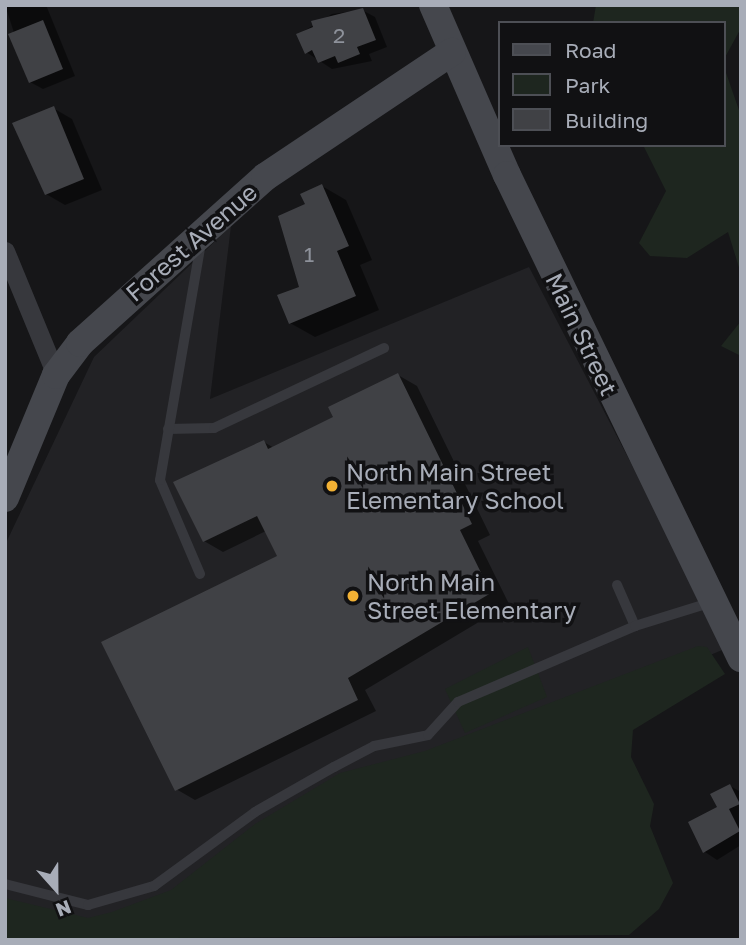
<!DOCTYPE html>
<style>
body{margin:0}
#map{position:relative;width:746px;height:945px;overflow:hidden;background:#161618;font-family:"Golos Text",sans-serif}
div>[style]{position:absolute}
.built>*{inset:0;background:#222225}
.green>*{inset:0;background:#1e261f}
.shadow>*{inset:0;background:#0007}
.building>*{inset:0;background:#404145}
.lane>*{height:10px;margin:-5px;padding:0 5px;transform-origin:5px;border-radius:5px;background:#37383d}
.street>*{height:19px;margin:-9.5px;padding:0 9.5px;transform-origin:9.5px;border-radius:9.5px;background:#37383d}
.secondary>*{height:28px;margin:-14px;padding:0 14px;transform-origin:14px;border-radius:14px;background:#45474d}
.dots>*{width:19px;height:19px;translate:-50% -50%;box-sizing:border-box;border:4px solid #111113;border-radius:50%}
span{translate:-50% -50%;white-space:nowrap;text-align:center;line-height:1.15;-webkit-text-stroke:7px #111113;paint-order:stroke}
.number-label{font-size:21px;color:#8e929b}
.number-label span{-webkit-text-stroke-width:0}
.street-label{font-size:24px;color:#a8adb8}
.poi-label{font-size:24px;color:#a8adb8}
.left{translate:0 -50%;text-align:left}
.frame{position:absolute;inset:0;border:7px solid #a8adb8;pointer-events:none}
.legend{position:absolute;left:498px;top:21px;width:228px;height:126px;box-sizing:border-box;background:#111113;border:2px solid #4d4f55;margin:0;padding:9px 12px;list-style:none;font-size:21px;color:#a8adb8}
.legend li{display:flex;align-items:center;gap:14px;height:35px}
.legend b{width:35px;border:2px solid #4d4f55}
.north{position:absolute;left:21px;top:854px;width:70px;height:70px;-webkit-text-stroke:5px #111113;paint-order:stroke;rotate:159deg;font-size:19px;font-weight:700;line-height:28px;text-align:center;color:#a8adb8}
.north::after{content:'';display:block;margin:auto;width:24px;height:32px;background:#a8adb8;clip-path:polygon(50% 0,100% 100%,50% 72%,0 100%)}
</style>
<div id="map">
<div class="built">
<div style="clip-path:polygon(231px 226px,210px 399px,529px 267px,727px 648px,311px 822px,169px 940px,5px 940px,5px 545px,94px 357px)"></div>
</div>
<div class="green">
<div style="clip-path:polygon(741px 5px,741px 28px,723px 61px,723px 23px,593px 23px,596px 5px)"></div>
<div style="clip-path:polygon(723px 64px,741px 116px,741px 274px,728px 232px,687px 258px,650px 256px,639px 243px,666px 191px,643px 145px,723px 145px)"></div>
<div style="clip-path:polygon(741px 321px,741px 356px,721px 346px)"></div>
<div style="clip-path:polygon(698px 646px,707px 647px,725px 674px,633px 730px,631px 757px,654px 804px,650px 826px,673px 883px,659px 909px,629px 935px,5px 939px,5px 898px,88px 918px,112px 912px,171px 890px,255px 824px,340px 773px,425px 751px)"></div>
<div style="clip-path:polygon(528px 647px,547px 697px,465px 733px,445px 689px)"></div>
</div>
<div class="shadow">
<div style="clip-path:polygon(5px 5px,46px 5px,75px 76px,43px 89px,30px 82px)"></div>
<div style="clip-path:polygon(362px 10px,375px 17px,387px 47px,369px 54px,372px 61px,332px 69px,306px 52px,299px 34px,332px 14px)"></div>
<div style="clip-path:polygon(53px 108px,72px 119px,102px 190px,65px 205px,46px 194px)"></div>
<div style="clip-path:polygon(322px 186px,346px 200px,372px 260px,360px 265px,379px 310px,315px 337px,290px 323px,301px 288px,307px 205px)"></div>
<div style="clip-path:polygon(398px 375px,417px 386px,490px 535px,478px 541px,509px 604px,365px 690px,376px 711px,195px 800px,176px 789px,279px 556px,266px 531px,223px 552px,204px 541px,264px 442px,274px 448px,335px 418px)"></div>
<div style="clip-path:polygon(730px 786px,741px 792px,741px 845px,717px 860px,705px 852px,690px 823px,719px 808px)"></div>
</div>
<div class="building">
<div style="clip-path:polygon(363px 8px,376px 40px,357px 47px,360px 54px,338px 63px,335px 56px,318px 63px,312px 50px,305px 54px,296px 34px,313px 27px,311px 21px)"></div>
<div style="clip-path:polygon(43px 20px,63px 69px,29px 83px,8px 34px)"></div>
<div style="clip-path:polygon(54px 106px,84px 179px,45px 195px,12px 123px)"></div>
<div style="clip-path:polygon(322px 184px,349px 246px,337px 251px,356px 296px,289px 324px,277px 295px,299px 287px,278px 216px,305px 204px,300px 194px)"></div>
<div style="clip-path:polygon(398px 373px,472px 524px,460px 530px,491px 593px,348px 678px,358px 700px,175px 791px,101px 642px,277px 556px,257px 516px,203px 542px,173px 482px,264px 440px,268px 449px,333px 417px,328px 407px)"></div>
<div style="clip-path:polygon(730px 784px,740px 804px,729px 809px,740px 831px,703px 853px,688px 822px,717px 807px,710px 794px)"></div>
</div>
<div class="lane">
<div style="left:168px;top:429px;width:46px;rotate:-1.2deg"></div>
<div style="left:214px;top:428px;width:188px;rotate:-25.2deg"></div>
<div style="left:200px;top:574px;width:102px;rotate:-113.1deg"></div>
<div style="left:160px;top:480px;width:242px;rotate:-80.2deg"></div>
<div style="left:617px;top:585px;width:45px;rotate:66.3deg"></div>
<div style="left:5px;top:884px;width:86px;rotate:14.2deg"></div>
<div style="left:88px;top:905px;width:69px;rotate:-16.1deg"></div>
<div style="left:154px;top:886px;width:125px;rotate:-36.2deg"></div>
<div style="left:255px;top:812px;width:91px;rotate:-29.7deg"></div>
<div style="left:334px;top:767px;width:45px;rotate:-27.7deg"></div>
<div style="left:374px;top:746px;width:55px;rotate:-11.5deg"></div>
<div style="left:428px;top:735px;width:45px;rotate:-47.7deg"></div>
<div style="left:458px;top:702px;width:193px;rotate:-23.2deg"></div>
<div style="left:635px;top:626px;width:81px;rotate:-17.3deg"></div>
</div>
<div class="street">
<div style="left:5px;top:251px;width:134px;rotate:67.6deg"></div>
</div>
<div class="secondary">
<div style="left:433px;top:5px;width:185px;rotate:66.5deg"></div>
<div style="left:507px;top:175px;width:537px;rotate:64.15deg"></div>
<div style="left:5px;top:498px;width:133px;rotate:-67.5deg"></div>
<div style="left:56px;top:375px;width:40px;rotate:-53deg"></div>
<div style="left:80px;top:343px;width:249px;rotate:-41.9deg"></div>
<div style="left:265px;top:177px;width:225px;rotate:-33.8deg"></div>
</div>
<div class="dots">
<div style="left:332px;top:486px;background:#f2b134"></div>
<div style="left:353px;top:596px;background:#f2b134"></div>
</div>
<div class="number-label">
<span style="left:339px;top:35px">2</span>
<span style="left:309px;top:254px">1</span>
</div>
<div class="street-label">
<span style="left:191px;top:242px;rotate:-41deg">Forest Avenue</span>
<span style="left:582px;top:334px;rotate:64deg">Main Street</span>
</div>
<div class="poi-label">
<span class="left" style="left:346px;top:486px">North Main Street<br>Elementary School</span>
<span class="left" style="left:367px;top:596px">North Main<br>Street Elementary</span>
</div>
<div class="frame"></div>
<ul class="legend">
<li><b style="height:9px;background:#45474d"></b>Road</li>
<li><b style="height:19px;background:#1e261f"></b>Park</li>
<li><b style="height:19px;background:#404145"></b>Building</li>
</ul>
<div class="north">N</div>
</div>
